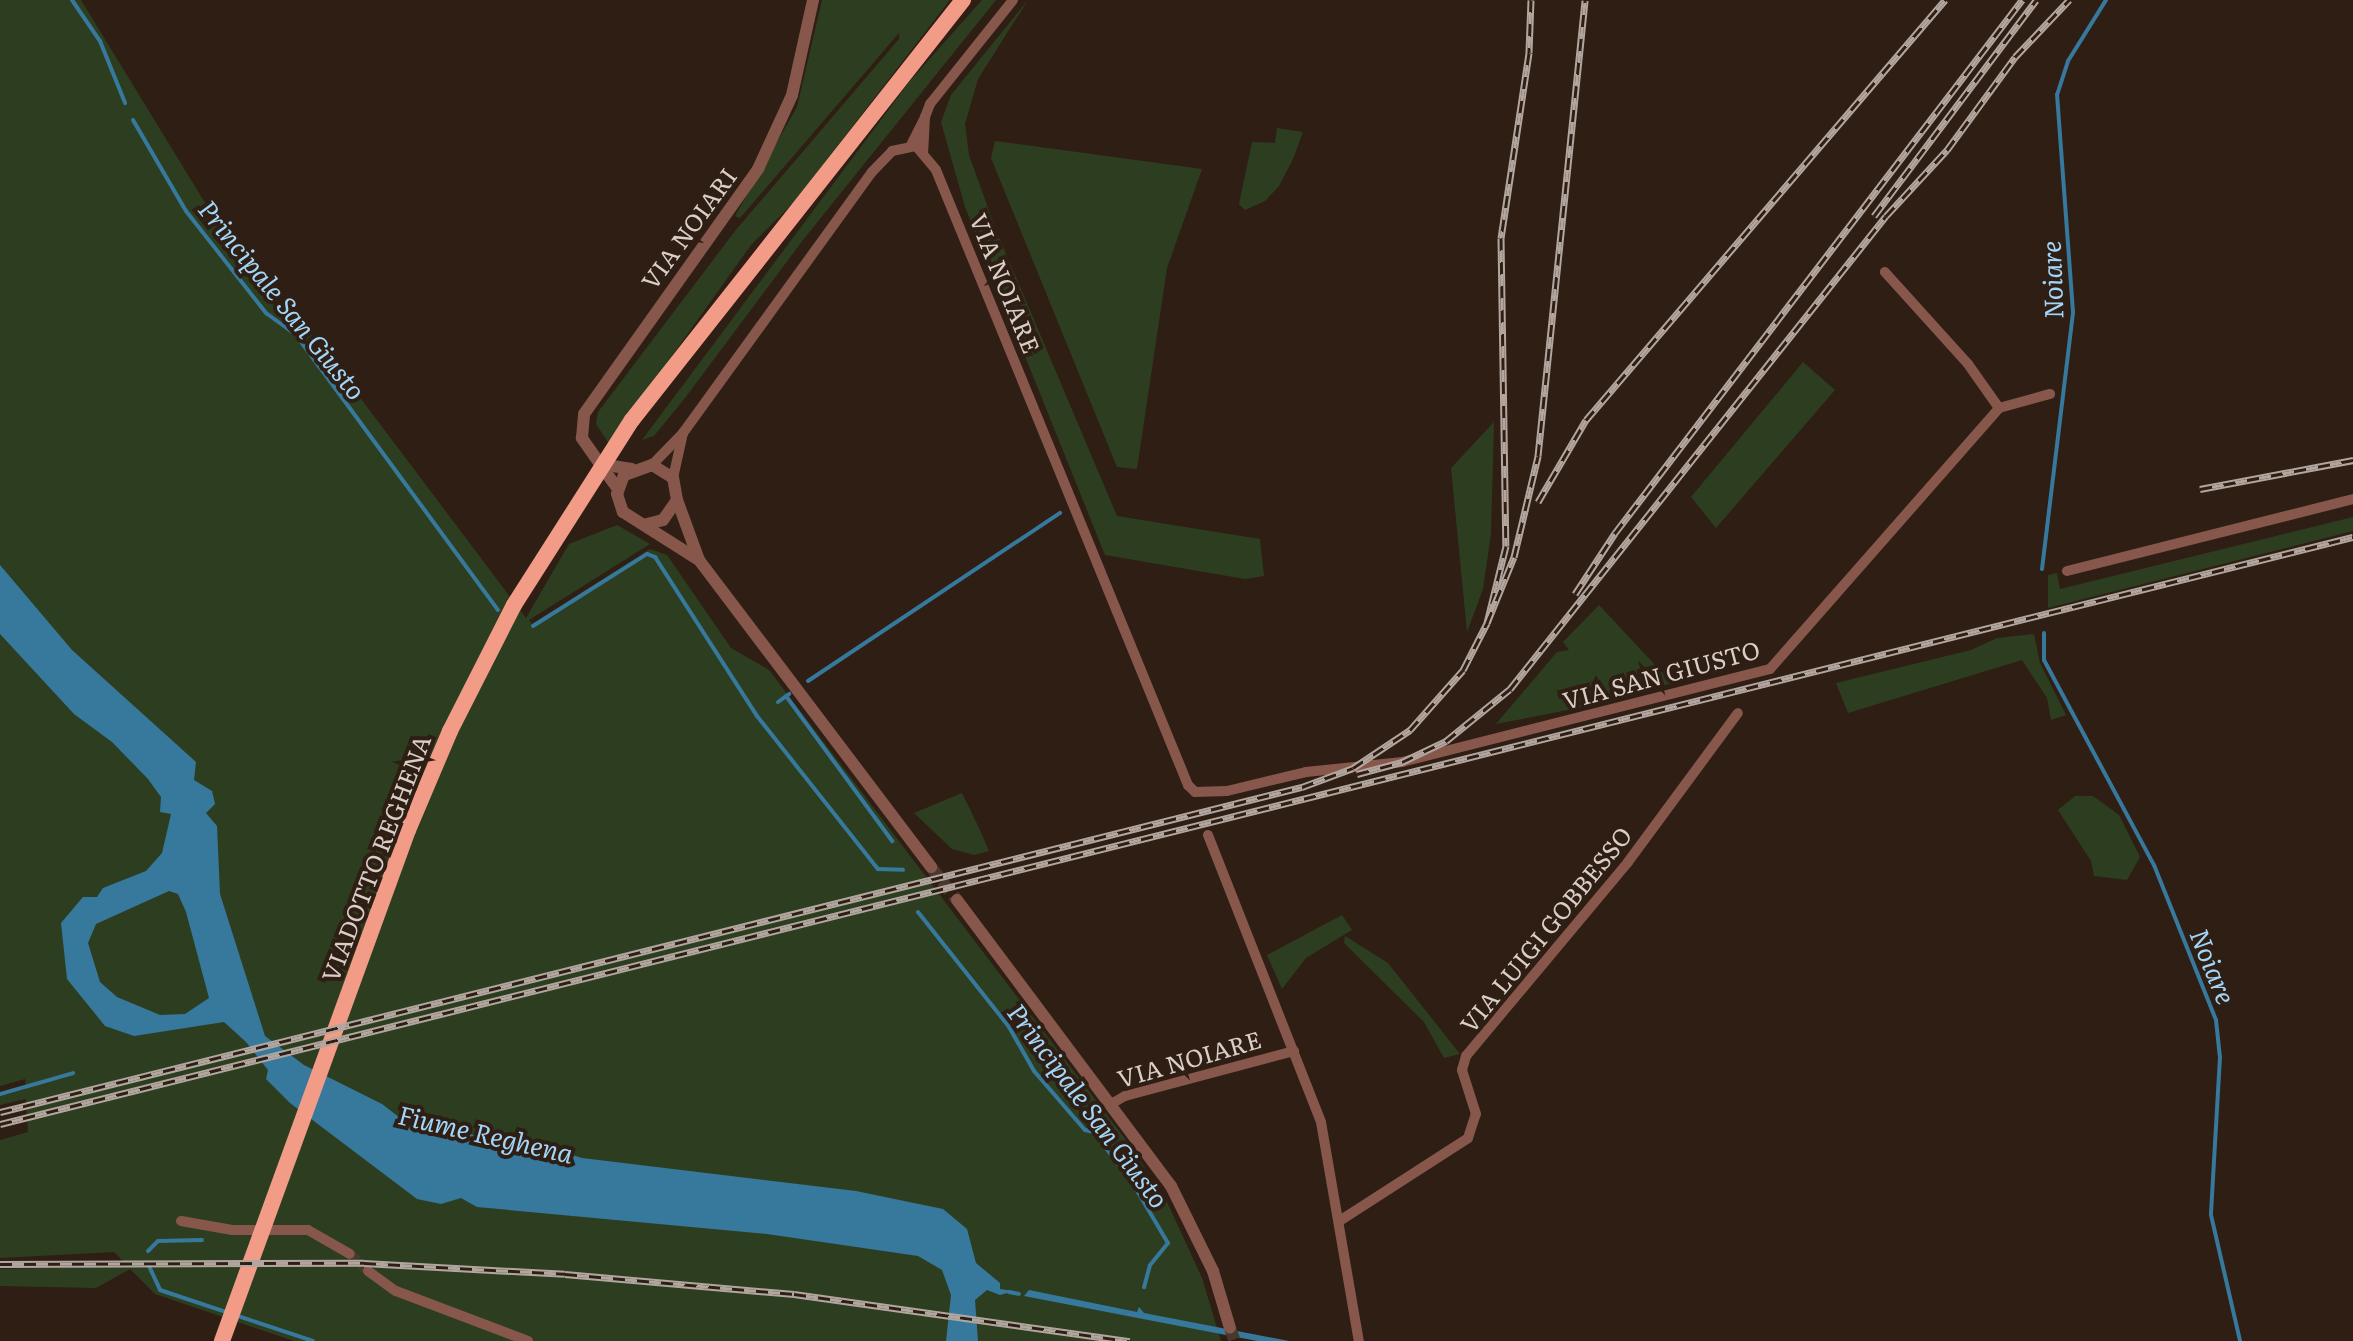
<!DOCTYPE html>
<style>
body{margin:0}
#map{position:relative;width:2353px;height:1341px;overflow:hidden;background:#2e1e14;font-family:Literata,serif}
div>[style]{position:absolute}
.green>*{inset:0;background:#2d3e20}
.water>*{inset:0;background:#37789d}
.stream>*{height:4px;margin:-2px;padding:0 2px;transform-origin:2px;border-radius:2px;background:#37789d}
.minor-tunnel>*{height:10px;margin-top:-5px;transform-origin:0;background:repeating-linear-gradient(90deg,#48392f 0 10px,transparent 0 15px)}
.tertiary-tunnel>*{height:12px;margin-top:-6px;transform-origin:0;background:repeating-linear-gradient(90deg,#48392f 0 12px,transparent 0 18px)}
.minor>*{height:10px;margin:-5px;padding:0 5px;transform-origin:5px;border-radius:5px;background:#87574c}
.tertiary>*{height:12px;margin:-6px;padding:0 6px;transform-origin:6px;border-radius:6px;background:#87574c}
.trunk>*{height:16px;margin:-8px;padding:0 8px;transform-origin:8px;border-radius:8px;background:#f29c88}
.rail>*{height:7px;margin-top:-3.5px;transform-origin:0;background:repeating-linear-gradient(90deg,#2e1e14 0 12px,#b2a69f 0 24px);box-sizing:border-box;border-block:2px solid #b2a69f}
span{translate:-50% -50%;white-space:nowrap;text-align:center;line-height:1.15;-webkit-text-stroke:8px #2e1e14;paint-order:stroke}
.street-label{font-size:24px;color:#d9cfc8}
.water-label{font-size:26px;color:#a2d5f7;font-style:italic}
</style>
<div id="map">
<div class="green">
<div style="clip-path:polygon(0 0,81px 0,248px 273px,316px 339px,526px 618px,569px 544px,617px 525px,650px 544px,529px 620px,532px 624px,650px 549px,667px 555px,731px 648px,769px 670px,1132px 1148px,1168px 1204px,1202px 1278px,1221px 1341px,294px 1341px,155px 1294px,130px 1269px,96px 1288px,0 1286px,0 1269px,128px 1266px,114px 1252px,0 1258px,0 1140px,28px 1132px,26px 1099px,0 1105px,0 1096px,26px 1089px,25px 1079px,0 1086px)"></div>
<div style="clip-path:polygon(822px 0,950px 0,794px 202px,751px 245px,609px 444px,596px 424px,598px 412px,735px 231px,899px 39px,899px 33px,740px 218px,735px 216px,797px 107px)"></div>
<div style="clip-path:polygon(982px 0,996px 0,803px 240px,685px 398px,654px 436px,642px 440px,910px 81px)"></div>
<div style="clip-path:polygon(1028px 0,978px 79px,965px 124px,969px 155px,996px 230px,1117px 516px,1260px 539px,1264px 576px,1245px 579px,1105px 555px,965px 207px,941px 122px,951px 95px)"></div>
<div style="clip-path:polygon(1277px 128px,1303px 132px,1293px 159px,1279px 186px,1265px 201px,1245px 210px,1239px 204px,1252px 142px,1275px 143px)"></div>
<div style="clip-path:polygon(995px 141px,1202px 169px,1167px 268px,1137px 469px,1117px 467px,991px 158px)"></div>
<div style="clip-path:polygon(1803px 362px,1835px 390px,1716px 528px,1691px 497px)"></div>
<div style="clip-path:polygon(1494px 422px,1491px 534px,1483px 589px,1467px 632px,1451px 468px)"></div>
<div style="clip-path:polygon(2353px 517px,2353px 531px,2048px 608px,2048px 575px,2057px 573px,2060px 589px)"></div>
<div style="clip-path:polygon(1599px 605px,1672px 683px,1609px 701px,1596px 675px,1592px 684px,1604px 703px,1496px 724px,1557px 652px,1569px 650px,1563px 642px)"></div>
<div style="clip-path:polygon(2034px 634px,2040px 663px,2066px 715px,2051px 720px,2047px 698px,2022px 660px,1848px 713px,1836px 683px,1971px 650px,1997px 638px)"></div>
<div style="clip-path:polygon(962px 793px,980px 830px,989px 851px,974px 855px,952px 849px,914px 813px)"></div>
<div style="clip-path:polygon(2075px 796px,2093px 796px,2119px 815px,2140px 857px,2127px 880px,2094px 876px,2091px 861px,2058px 810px)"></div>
<div style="clip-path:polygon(1342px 915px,1352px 930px,1306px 958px,1282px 989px,1267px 955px)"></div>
<div style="clip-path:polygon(1345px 936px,1388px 963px,1460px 1054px,1444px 1058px,1424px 1022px,1344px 943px)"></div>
</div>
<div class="water">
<div style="clip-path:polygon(evenodd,0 565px,72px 650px,196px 762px,194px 780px,212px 791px,215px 804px,206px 813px,217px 826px,220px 894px,265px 1036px,304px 1065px,382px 1104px,408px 1124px,546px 1147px,582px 1158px,856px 1191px,943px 1209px,967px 1229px,976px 1263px,1000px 1283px,1000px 1289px,1014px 1291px,1000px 1295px,987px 1290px,975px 1300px,978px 1341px,946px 1341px,951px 1295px,942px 1270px,918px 1256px,767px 1234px,477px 1207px,461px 1198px,441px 1204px,417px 1199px,290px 1103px,266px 1079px,268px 1070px,246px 1042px,224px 1022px,134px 1036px,105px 1026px,67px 979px,61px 923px,83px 897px,97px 897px,103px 888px,146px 871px,162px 853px,171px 814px,160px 812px,161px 797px,148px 779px,112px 742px,74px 714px,0 634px,0 565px,169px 891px,178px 894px,186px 912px,209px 998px,185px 1014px,160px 1015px,117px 997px,100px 982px,88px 943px,96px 924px,169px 891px)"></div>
<div style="clip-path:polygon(1029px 1290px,1137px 1312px,1139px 1307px,1144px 1313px,1289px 1341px,1257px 1341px,1024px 1296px)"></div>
</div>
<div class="stream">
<div style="left:72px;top:0;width:50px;rotate:55.7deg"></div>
<div style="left:100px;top:41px;width:67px;rotate:68deg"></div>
<div style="left:133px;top:120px;width:105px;rotate:59.8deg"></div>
<div style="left:186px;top:211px;width:130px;rotate:51.9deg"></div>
<div style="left:266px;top:313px;width:37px;rotate:36deg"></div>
<div style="left:296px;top:335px;width:341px;rotate:53.7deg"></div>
<div style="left:2042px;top:569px;width:259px;rotate:-83.1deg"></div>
<div style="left:2073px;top:312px;width:218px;rotate:-94.2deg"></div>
<div style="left:2057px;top:95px;width:36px;rotate:-72deg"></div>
<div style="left:2068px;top:61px;width:72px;rotate:-58.1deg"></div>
<div style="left:533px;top:626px;width:135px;rotate:-32.3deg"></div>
<div style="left:647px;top:554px;width:9px;rotate:21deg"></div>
<div style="left:655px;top:557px;width:189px;rotate:57.3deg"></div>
<div style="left:757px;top:716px;width:195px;rotate:51.7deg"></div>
<div style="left:878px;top:869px;width:25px;rotate:2deg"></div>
<div style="left:2044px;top:633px;width:27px;rotate:90deg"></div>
<div style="left:2044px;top:660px;width:233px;rotate:61.8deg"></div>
<div style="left:2154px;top:865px;width:167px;rotate:68.2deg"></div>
<div style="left:2216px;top:1020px;width:37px;rotate:84deg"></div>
<div style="left:2220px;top:1057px;width:158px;rotate:93.3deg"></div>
<div style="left:2211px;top:1215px;width:129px;rotate:77deg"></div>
<div style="left:808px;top:681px;width:303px;rotate:-33.7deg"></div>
<div style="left:786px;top:696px;width:180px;rotate:53.8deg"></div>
<div style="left:778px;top:702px;width:14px;rotate:-36deg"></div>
<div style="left:918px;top:912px;width:147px;rotate:51.6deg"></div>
<div style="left:1009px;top:1027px;width:51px;rotate:60.4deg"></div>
<div style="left:1034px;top:1071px;width:78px;rotate:49.2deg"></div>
<div style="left:1085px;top:1130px;width:9px;rotate:13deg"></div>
<div style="left:1094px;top:1132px;width:63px;rotate:52.8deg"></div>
<div style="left:1132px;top:1182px;width:71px;rotate:59.5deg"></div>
<div style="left:1168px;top:1243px;width:28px;rotate:129deg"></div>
<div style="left:1150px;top:1265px;width:23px;rotate:105deg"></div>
<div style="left:0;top:1094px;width:76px;rotate:-16deg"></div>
<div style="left:148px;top:1251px;width:14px;rotate:-45deg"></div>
<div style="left:158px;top:1241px;width:44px;rotate:-1.3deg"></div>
<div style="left:149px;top:1266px;width:26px;rotate:65deg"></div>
<div style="left:160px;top:1290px;width:70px;rotate:18.4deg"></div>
<div style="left:1009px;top:1292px;width:10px;rotate:11deg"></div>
<div style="left:235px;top:1315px;width:82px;rotate:18.4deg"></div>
</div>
<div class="minor-tunnel">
<div style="left:350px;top:1254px;width:25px;rotate:43deg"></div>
</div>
<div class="tertiary-tunnel">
<div style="left:931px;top:867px;width:42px;rotate:51.8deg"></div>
<div style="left:1230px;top:1328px;width:14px;rotate:69deg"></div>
</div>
<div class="minor">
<div style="left:925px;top:117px;width:14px;rotate:-69deg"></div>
<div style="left:930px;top:104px;width:133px;rotate:-51.4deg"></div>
<div style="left:911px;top:145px;width:31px;rotate:-63deg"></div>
<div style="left:925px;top:117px;width:34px;rotate:93deg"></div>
<div style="left:1999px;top:408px;width:53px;rotate:-15.4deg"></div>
<div style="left:683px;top:433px;width:322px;rotate:-54.1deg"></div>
<div style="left:872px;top:172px;width:29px;rotate:-46deg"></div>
<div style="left:892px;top:151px;width:25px;rotate:-12deg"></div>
<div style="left:916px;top:146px;width:31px;rotate:50deg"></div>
<div style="left:936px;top:170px;width:665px;rotate:67.72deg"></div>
<div style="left:1188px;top:785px;width:10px;rotate:45deg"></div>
<div style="left:1195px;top:792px;width:32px;rotate:-2deg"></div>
<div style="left:1227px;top:791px;width:81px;rotate:-13.5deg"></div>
<div style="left:1306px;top:772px;width:97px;rotate:-5.9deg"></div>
<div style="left:1402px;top:762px;width:380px;rotate:-14.2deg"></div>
<div style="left:1770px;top:669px;width:347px;rotate:-48.7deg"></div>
<div style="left:1999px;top:408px;width:54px;rotate:-125.2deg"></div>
<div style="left:1968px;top:364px;width:124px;rotate:-132.1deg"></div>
<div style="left:652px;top:465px;width:45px;rotate:-45.9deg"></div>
<div style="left:683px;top:433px;width:46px;rotate:102.5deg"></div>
<div style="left:2067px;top:571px;width:295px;rotate:-14.1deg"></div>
<div style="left:1208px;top:835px;width:308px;rotate:68.5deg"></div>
<div style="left:1321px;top:1122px;width:222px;rotate:80.2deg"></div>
<div style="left:1111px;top:1104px;width:16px;rotate:-30deg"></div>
<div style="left:1125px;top:1096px;width:175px;rotate:-14.9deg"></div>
<div style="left:1341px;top:1220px;width:151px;rotate:-32.8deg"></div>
<div style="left:1468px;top:1138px;width:25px;rotate:-72deg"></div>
<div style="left:1476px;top:1114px;width:46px;rotate:-107.7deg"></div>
<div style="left:1462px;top:1070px;width:15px;rotate:-74deg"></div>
<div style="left:1466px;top:1056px;width:253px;rotate:-50.1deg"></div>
<div style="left:1628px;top:862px;width:185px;rotate:-53.6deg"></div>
<div style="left:181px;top:1221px;width:52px;rotate:10deg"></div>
<div style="left:232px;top:1230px;width:76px"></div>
<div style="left:308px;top:1230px;width:48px;rotate:29.7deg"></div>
<div style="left:368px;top:1271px;width:34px;rotate:36deg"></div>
<div style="left:396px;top:1291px;width:141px;rotate:20.7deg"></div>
</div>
<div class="tertiary">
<div style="left:600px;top:464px;width:32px;rotate:-125deg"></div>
<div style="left:582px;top:438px;width:24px;rotate:-85deg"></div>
<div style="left:584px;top:414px;width:301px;rotate:-54.6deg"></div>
<div style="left:758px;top:169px;width:81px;rotate:-65.3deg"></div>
<div style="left:792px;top:95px;width:97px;rotate:-77.5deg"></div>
<div style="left:618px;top:489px;width:31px;rotate:-126deg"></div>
<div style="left:600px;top:464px;width:32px;rotate:9deg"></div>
<div style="left:647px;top:524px;width:16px;rotate:-14deg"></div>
<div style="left:663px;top:520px;width:24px;rotate:-55deg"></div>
<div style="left:677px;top:500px;width:22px;rotate:-100deg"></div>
<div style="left:673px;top:478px;width:25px;rotate:-148deg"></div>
<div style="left:652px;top:465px;width:30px;rotate:160deg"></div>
<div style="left:624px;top:475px;width:20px;rotate:110deg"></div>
<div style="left:617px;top:494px;width:19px;rotate:72deg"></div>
<div style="left:623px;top:512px;width:90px;rotate:32.3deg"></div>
<div style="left:699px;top:560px;width:64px;rotate:-110.1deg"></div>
<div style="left:699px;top:560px;width:385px;rotate:52.9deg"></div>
<div style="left:957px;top:900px;width:357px;rotate:53.2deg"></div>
<div style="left:1171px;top:1186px;width:95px;rotate:63.7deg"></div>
<div style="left:1213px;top:1271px;width:59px;rotate:73.4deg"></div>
</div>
<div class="trunk">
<div style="left:222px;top:1341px;width:544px;rotate:-70deg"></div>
<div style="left:408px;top:830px;width:108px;rotate:-67deg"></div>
<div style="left:450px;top:731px;width:141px;rotate:-63.1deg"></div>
<div style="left:514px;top:605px;width:219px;rotate:-57.5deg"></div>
<div style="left:632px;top:420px;width:535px;rotate:-51.76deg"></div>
</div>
<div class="rail">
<div style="left:1531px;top:0;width:53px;rotate:92.2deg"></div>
<div style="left:1529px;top:53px;width:187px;rotate:98.6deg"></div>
<div style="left:1501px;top:238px;width:308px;rotate:89.1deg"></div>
<div style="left:1506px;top:546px;width:79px;rotate:103.9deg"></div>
<div style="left:1487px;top:623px;width:71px;rotate:-67.8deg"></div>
<div style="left:1514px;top:557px;width:104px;rotate:-76.6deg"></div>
<div style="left:1538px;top:456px;width:458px;rotate:-84.1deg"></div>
<div style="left:1874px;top:216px;width:270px;rotate:-53.1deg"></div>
<div style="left:2200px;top:489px;width:156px;rotate:-10.7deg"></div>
<div style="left:1538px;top:502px;width:95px;rotate:-59.7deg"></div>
<div style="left:1586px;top:420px;width:553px;rotate:-49.48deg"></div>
<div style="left:1575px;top:594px;width:73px;rotate:-56.7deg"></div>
<div style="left:1615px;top:533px;width:671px;rotate:-52.63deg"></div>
<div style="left:1357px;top:774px;width:47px;rotate:-14.9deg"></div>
<div style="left:1402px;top:762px;width:49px;rotate:-25.5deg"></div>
<div style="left:1446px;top:741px;width:82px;rotate:-39.1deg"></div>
<div style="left:1510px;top:689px;width:604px;rotate:-51.52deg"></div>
<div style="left:1886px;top:216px;width:90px;rotate:-47.3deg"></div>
<div style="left:1947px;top:150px;width:115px;rotate:-53.8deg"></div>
<div style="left:2015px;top:57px;width:79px;rotate:-46.5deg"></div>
<div style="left:0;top:1112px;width:1342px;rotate:-14.02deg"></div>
<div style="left:1302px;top:787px;width:54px;rotate:-20.4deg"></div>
<div style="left:1353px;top:768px;width:69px;rotate:-33.7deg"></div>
<div style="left:1410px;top:730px;width:80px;rotate:-48.5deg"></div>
<div style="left:1463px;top:670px;width:53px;rotate:-62.9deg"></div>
<div style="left:0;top:1124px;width:2425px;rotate:-14.01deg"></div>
<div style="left:0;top:1264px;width:364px;rotate:-0.2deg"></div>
<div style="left:364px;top:1263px;width:201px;rotate:3.1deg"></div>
<div style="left:565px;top:1274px;width:230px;rotate:5deg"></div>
<div style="left:794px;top:1294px;width:339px;rotate:8deg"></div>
</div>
<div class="street-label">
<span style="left:688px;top:228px;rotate:-54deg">VIA NOIARI</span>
<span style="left:1006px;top:283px;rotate:68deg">VIA NOIARE</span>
<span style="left:1661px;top:674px;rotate:-15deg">VIA SAN GIUSTO</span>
<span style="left:375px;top:858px;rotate:-69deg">VIADOTTO REGHENA</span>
<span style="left:1545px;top:929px;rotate:-51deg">VIA LUIGI GOBBESSO</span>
<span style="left:1189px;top:1058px;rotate:-16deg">VIA NOIARE</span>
</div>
<div class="water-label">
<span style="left:2051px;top:280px;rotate:-92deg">Noiare</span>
<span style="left:283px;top:299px;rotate:51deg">Principale San Giusto</span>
<span style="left:2214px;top:966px;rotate:68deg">Noiare</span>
<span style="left:1089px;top:1105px;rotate:53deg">Principale San Giusto</span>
<span style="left:486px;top:1133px;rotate:13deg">Fiume Reghena</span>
</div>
</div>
